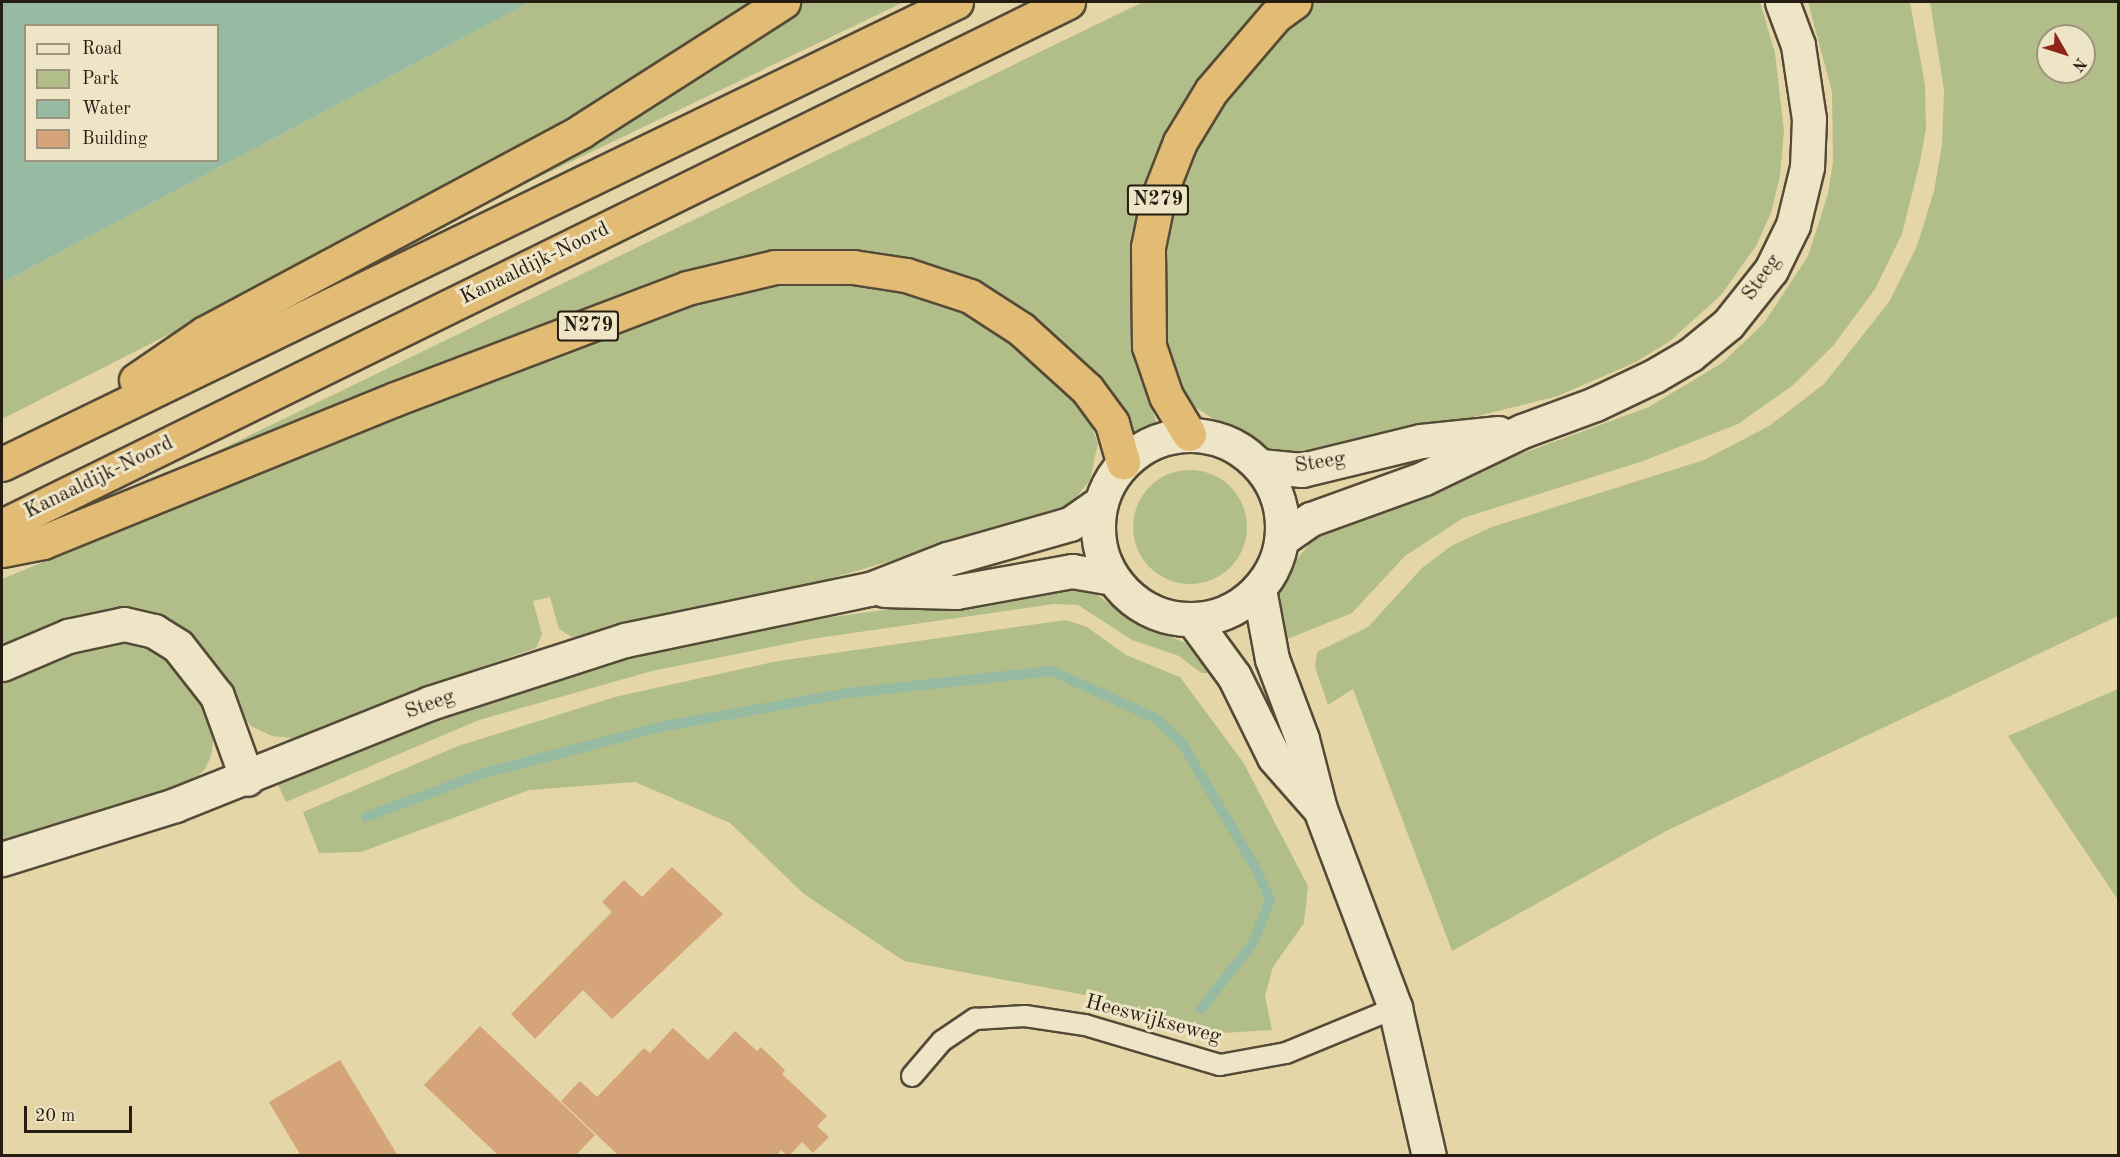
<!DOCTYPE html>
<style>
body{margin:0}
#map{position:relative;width:2120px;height:1157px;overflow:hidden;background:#e5d6a7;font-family:"Old Standard TT",serif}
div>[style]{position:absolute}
.green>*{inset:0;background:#b2be89}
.round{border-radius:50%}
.water>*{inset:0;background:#97baa2}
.stream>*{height:10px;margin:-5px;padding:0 5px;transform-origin:5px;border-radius:5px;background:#97baa2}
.building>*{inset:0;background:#d6a479}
.roads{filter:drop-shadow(2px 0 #554a37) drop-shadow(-2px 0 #554a37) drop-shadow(0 2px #554a37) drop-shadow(0 -2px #554a37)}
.service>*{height:20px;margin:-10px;padding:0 10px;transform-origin:10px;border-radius:10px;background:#eee4c6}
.minor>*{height:33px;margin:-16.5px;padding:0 16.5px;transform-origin:16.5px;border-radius:16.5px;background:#eee4c6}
.tertiary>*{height:33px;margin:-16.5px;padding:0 16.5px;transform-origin:16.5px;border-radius:16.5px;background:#eee4c6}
.secondary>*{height:33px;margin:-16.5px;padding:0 16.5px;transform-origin:16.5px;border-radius:16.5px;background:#eee4c6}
.secondary>.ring{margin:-16.5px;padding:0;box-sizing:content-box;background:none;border:33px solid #eee4c6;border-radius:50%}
.trunk>*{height:33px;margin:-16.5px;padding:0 16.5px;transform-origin:16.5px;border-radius:16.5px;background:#e2bb74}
span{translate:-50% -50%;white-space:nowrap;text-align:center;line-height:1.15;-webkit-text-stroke:6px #eee4c6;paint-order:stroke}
.shield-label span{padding:2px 4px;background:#eee4c6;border:2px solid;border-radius:4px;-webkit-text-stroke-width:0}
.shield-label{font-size:20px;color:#251c12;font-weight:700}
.street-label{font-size:21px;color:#251c12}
.frame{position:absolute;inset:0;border:3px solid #251c12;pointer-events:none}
.legend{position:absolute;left:24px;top:24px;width:195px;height:138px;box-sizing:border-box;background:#eee4c6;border:2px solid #9e947e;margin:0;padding:8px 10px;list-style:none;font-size:18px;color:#251c12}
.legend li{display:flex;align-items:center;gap:12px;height:30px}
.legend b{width:30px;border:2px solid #9e947e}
.north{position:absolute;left:2036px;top:24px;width:60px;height:60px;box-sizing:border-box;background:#eee4c6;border:2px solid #9e947e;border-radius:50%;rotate:129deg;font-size:16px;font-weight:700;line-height:24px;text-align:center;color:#251c12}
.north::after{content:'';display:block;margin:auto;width:21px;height:27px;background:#8f2418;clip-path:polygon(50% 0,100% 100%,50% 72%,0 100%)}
.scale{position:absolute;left:24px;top:1106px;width:108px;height:27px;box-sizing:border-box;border:3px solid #251c12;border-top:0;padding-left:8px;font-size:18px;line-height:21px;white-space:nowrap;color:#251c12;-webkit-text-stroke:4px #eee4c6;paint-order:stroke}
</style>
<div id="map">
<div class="green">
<div style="clip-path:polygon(530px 2px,764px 2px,422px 206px,2px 419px,2px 283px)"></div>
<div style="clip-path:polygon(804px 2px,904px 2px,514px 189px,511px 185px)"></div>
<div style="clip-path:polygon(1143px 2px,1277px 2px,1264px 13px,1133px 263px,1132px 323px,1139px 364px,1157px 424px,1133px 435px,1076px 358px,836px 254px,211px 462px,207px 456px)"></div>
<div style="clip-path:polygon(1316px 2px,1760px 2px,1775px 53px,1784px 131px,1780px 176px,1771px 213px,1756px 246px,1721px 295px,1670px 341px,1636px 362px,1558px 396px,1330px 453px,1280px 454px,1212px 418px,1192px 405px,1177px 383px,1164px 343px,1160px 275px,1169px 212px,1198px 139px,1226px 94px,1284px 29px)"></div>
<div style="clip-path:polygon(1808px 2px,1910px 2px,1925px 85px,1926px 128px,1920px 162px,1902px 234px,1875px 289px,1833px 346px,1792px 386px,1738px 424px,1643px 461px,1463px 518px,1405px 556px,1352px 613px,1280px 642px,1275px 610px,1280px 594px,1297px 559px,1318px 534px,1430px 487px,1649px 407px,1722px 363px,1764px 323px,1808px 256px,1828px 194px,1833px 162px,1832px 92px)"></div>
<div style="clip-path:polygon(evenodd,1930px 2px,2118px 2px,2118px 616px,1666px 831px,1452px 951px,1353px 689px,1328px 705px,1315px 667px,1317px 652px,1368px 627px,1422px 568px,1451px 546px,1492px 527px,1704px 460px,1769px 426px,1824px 384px,1889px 302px,1917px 246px,1934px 191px,1942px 145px,1944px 90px,1930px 2px,2048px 36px,2084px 36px,2084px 72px,2048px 72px,2048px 36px)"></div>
<div style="clip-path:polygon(827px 280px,900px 288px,946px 303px,1004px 334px,1059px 380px,1087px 415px,1098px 443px,1090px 480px,1075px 499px,1054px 513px,819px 582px,572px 637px,559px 629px,550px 597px,533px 601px,542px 634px,536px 648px,437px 682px,299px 739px,272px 736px,251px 726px,172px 628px,2px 653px,2px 579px,650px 313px,785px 281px)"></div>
<div class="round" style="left:1133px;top:470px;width:114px;height:114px"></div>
<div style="clip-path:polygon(1062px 586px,1093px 592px,1135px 622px,1188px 644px,1214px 673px,1201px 673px,1179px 656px,1132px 640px,1078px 605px,1054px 604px,811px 639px,652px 671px,479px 720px,286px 802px,278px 785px,434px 717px,563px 675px,649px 652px,832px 617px)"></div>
<div style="clip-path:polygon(1066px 620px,1087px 627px,1126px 655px,1180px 677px,1243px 762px,1308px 886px,1304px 923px,1273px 967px,1265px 996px,1272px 1030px,1222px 1033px,1090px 996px,904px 961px,804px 894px,730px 823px,635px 782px,529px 790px,361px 852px,319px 853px,303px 812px,458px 746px,615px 697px,778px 661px)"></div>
<div style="clip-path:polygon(127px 639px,163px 652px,186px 673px,215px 727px,211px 756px,205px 769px,186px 787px,2px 843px,2px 681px,94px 644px)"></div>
<div style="clip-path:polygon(2118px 689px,2118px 900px,2008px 736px)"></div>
</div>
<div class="water">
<div style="clip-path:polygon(evenodd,2px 2px,530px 2px,2px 283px,2px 2px,26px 26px,218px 26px,218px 160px,26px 160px,26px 26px)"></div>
</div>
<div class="stream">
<div style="left:366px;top:817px;width:126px;rotate:-20.4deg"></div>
<div style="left:484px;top:773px;width:187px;rotate:-14.6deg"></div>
<div style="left:665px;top:726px;width:187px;rotate:-10.2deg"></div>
<div style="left:849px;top:693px;width:204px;rotate:-6.2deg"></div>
<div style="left:1052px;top:671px;width:113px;rotate:24.5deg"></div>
<div style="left:1155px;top:718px;width:37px;rotate:43deg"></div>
<div style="left:1182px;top:743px;width:142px;rotate:59.5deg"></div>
<div style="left:1254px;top:865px;width:38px;rotate:65deg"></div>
<div style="left:1270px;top:900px;width:46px;rotate:111.6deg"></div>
<div style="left:1253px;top:943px;width:84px;rotate:128.2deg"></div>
</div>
<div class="building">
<div style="clip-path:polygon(672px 867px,723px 914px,612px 1019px,583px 990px,535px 1039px,511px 1014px,612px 912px,602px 902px,624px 880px,642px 897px)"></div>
<div style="clip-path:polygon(480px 1026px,595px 1135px,575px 1156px,499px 1156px,424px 1085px)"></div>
<div style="clip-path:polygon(673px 1028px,708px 1060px,735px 1031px,757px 1051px,761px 1047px,785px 1070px,782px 1074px,827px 1116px,817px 1126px,829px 1137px,813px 1153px,802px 1142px,789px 1156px,780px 1150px,778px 1156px,619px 1156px,561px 1101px,580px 1081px,597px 1097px,644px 1048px,650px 1053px)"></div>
<div style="clip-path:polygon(340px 1060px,398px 1156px,301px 1156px,269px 1102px)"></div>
</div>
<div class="roads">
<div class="service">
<div style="left:912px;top:1076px;width:46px;rotate:-49.4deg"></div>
<div style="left:942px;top:1041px;width:40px;rotate:-34deg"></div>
<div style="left:975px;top:1019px;width:50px;rotate:-3.4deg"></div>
<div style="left:1025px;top:1016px;width:61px;rotate:8.5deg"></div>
<div style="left:1085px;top:1025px;width:141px;rotate:16.5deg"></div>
<div style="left:1220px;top:1065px;width:67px;rotate:-10.3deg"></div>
<div style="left:1286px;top:1053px;width:118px;rotate:-22.4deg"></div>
</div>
<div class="minor">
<div style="left:2px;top:664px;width:72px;rotate:-23deg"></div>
<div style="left:68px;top:636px;width:57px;rotate:-12.1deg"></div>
<div style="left:124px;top:624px;width:31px;rotate:13deg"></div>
<div style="left:154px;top:631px;width:28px;rotate:32deg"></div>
<div style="left:178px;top:646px;width:63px;rotate:52deg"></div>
<div style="left:217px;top:696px;width:88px;rotate:70.1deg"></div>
</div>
<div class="tertiary">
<div style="left:884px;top:590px;width:72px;rotate:1.6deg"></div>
<div style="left:956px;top:592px;width:118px;rotate:-10.3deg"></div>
<div style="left:1072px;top:571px;width:41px;rotate:9.9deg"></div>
<div style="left:2px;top:859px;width:181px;rotate:-17.3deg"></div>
<div style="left:175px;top:805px;width:275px;rotate:-21.8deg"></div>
<div style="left:430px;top:703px;width:205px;rotate:-17.9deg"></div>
<div style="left:625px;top:640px;width:250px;rotate:-11.8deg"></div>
<div style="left:870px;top:589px;width:83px;rotate:-21.3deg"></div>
<div style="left:947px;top:559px;width:128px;rotate:-15.9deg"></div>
<div style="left:1070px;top:524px;width:38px;rotate:-35deg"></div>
</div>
<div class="secondary">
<div class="ring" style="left:1098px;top:435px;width:151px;height:151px"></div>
<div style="left:1260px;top:466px;width:42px;rotate:5.4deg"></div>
<div style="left:1302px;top:470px;width:122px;rotate:-13.7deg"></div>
<div style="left:1421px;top:441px;width:78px;rotate:-5.9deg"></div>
<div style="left:1282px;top:539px;width:35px;rotate:-35deg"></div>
<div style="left:1311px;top:519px;width:120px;rotate:-19.9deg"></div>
<div style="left:1424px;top:478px;width:109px;rotate:-25.6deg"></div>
<div style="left:1522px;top:431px;width:78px;rotate:-20.3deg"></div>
<div style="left:1595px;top:404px;width:65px;rotate:-25.4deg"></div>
<div style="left:1654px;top:376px;width:42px;rotate:-30.3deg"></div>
<div style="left:1690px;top:355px;width:49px;rotate:-39.2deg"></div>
<div style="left:1728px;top:324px;width:69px;rotate:-51.5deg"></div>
<div style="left:1771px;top:270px;width:50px;rotate:-63.9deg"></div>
<div style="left:1793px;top:225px;width:60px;rotate:-76.4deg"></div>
<div style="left:1807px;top:167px;width:48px;rotate:-87.6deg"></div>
<div style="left:1809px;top:119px;width:75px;rotate:-98.5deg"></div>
<div style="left:1798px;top:45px;width:46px;rotate:-110.4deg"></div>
<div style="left:1259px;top:589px;width:71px;rotate:79.5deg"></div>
<div style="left:1272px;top:659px;width:85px;rotate:69.4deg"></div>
<div style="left:1302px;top:739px;width:72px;rotate:75.6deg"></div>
<div style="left:1320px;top:809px;width:213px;rotate:69.3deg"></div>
<div style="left:1395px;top:1008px;width:152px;rotate:77.1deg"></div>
<div style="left:1193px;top:620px;width:69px;rotate:53.8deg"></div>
<div style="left:1234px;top:676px;width:90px;rotate:63.7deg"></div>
<div style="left:1274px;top:757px;width:65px;rotate:48.7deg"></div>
</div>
<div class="trunk">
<div style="left:136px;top:380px;width:83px;rotate:-34.3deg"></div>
<div style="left:205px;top:333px;width:427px;rotate:-28.2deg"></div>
<div style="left:581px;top:131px;width:240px;rotate:-32.6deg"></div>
<div style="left:1189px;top:434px;width:44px;rotate:-121.2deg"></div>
<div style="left:1166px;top:396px;width:53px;rotate:-108.8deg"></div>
<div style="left:1149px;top:346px;width:99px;rotate:-90.6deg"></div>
<div style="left:1148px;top:247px;width:50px;rotate:-78.5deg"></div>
<div style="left:1158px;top:198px;width:60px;rotate:-68.6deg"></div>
<div style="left:1180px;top:142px;width:60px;rotate:-58.7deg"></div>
<div style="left:1211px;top:91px;width:99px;rotate:-49.5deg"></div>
<div style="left:1275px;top:16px;width:24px;rotate:-36deg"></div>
<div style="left:2px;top:464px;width:1060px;rotate:-25.84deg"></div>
<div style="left:2px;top:526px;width:1188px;rotate:-26.18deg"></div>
<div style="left:2px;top:550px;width:42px;rotate:-11deg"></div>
<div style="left:43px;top:542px;width:380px;rotate:-22.1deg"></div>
<div style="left:395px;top:399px;width:312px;rotate:-20.8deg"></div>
<div style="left:687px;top:288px;width:90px;rotate:-13.4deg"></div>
<div style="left:775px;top:267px;width:78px"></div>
<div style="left:853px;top:267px;width:54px;rotate:8.6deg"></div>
<div style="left:906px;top:275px;width:67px;rotate:18.2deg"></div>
<div style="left:970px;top:296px;width:61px;rotate:32.9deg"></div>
<div style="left:1021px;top:329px;width:89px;rotate:42.3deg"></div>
<div style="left:1087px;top:389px;width:42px;rotate:53.7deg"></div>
<div style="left:1112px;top:423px;width:41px;rotate:74.2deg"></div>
</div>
</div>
<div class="shield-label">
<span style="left:1158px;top:200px">N279</span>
<span style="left:588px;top:326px">N279</span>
</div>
<div class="street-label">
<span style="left:535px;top:264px;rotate:-26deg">Kanaaldijk-Noord</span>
<span style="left:1762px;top:278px;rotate:-55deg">Steeg</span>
<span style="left:1320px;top:463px;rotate:-9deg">Steeg</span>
<span style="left:99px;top:478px;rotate:-26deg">Kanaaldijk-Noord</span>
<span style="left:430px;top:705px;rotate:-20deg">Steeg</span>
<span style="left:1153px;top:1020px;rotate:15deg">Heeswijkseweg</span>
</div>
<div class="frame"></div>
<ul class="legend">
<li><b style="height:8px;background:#eee4c6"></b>Road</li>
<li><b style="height:16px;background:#b2be89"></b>Park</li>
<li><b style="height:16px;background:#97baa2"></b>Water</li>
<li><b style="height:16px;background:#d6a479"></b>Building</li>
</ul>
<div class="north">N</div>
<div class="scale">20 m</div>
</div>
